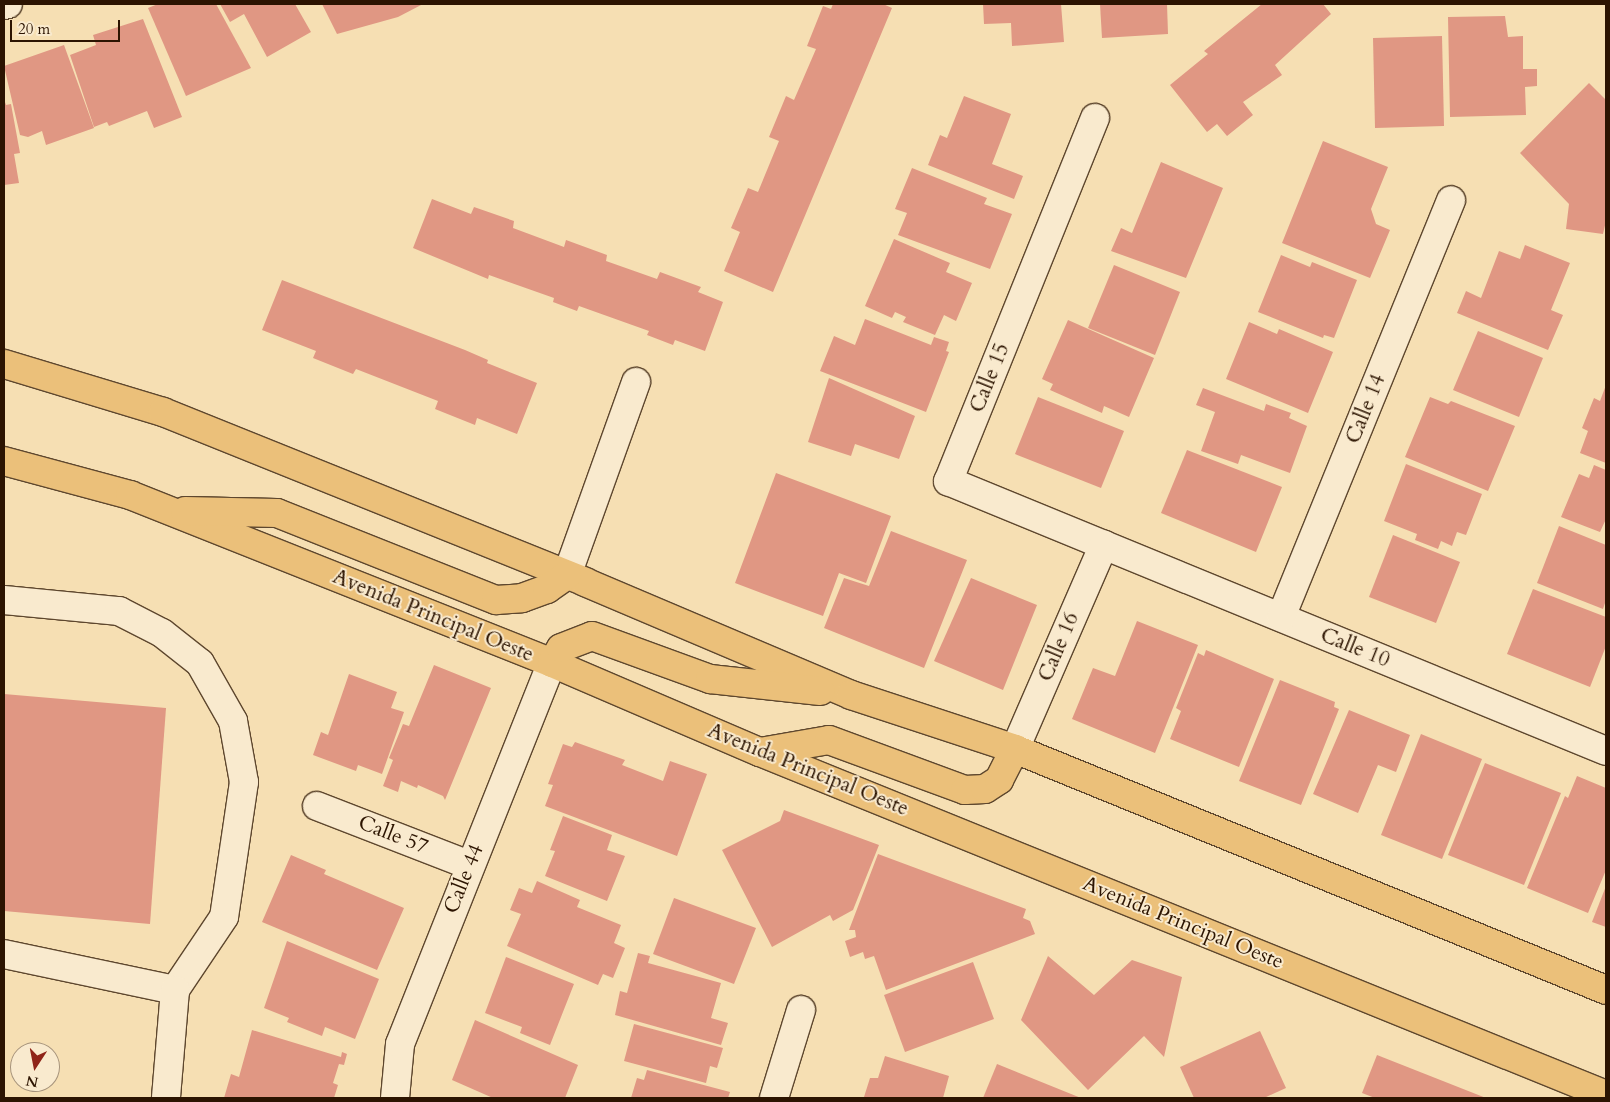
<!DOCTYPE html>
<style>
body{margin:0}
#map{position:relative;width:1610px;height:1102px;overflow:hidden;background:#f6dfb3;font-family:Cardo,serif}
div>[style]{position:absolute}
.building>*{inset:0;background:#e09783}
.roads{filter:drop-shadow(1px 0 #5e472e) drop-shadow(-1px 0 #5e472e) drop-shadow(0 1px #5e472e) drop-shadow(0 -1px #5e472e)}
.minor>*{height:28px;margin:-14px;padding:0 14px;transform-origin:14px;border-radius:14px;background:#f9eace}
.major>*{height:28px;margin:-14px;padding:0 14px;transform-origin:14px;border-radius:14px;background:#ebc07a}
span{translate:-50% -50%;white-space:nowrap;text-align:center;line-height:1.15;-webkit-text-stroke:4px #f9eace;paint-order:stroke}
.street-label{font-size:21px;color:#2c1401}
.frame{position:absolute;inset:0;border:5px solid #2c1401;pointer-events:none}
.north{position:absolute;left:10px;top:1042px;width:50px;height:50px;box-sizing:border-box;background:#f9eace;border:1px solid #a7947c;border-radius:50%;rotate:191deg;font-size:14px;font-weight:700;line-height:20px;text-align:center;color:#2c1401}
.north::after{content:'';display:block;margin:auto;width:18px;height:22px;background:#8f2418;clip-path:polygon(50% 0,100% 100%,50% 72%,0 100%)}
.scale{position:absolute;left:10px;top:20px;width:110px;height:22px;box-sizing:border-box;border:2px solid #2c1401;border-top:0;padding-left:6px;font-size:15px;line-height:18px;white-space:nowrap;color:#2c1401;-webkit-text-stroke:4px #f9eace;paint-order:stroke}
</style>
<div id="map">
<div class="building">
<div style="clip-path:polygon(158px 4px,216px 4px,251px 68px,186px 96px,148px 8px)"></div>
<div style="clip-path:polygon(220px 4px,295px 4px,311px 32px,267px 57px,244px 14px,230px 22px)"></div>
<div style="clip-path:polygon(322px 4px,423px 4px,398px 17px,337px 34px)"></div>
<div style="clip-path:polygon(833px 4px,883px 4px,892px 8px,773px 292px,724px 271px,740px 232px,731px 228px,748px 188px,758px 192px,779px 141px,769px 137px,786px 96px,794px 100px,816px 49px,807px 46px,823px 6px,831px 9px)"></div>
<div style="clip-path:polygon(983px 4px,1061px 4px,1064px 42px,1012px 46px,1011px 23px,984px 24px)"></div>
<div style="clip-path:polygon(1100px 4px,1167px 4px,1168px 34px,1102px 38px)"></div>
<div style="clip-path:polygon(1262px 4px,1323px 4px,1331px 14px,1275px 65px,1282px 75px,1243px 102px,1253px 115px,1227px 136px,1217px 124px,1207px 132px,1170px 85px,1208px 54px,1204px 51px)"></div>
<div style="clip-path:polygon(1505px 16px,1508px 37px,1523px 36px,1523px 69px,1537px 69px,1537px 86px,1525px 87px,1526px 115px,1450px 117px,1448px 17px)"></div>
<div style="clip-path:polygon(143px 19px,182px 117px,154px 128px,147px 111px,109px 126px,107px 122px,94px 127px,70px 55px,96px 45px,93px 35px)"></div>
<div style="clip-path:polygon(1442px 36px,1444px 126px,1375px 128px,1373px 38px)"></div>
<div style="clip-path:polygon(64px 45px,94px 128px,46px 145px,42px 131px,28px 137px,20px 135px,4px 66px)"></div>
<div style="clip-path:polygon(1589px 83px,1606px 100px,1606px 221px,1603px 234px,1566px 229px,1569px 204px,1520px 153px)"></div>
<div style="clip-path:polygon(964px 96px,1011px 114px,992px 164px,1023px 176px,1014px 199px,928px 165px,940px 135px,947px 138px)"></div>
<div style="clip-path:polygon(4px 99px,6px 105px,11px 104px,20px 153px,14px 154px,19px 183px,4px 185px)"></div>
<div style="clip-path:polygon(1323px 141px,1388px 167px,1371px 209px,1376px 224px,1390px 230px,1370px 278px,1282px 243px)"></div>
<div style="clip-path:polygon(1161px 162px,1223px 188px,1186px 278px,1111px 251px,1121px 228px,1132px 233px)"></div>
<div style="clip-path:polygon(912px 168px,987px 198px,984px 204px,1012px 214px,990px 269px,898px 235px,907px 213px,895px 209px)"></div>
<div style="clip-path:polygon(432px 199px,471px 214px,474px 207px,514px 221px,513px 228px,564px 247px,566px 240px,607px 255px,606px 261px,657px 279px,660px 272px,701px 287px,698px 292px,723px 302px,705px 351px,675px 340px,673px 345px,647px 335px,649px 331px,579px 306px,577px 311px,553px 302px,554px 298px,489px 275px,488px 279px,413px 248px)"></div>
<div style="clip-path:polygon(894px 239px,950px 263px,946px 272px,972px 283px,956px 321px,944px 315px,935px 335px,903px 322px,906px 317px,895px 312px,892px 318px,865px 306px)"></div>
<div style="clip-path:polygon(1525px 245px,1570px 263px,1551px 310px,1563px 315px,1548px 350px,1457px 313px,1466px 291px,1481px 298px,1499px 251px,1520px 259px)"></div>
<div style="clip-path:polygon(1281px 255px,1310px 267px,1312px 262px,1357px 280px,1334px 338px,1324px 335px,1323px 338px,1258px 312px)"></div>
<div style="clip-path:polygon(1114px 265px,1180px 292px,1155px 355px,1088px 328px)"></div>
<div style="clip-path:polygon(282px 280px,465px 350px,488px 360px,487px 363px,537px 383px,517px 434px,477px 418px,475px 425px,435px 409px,438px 401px,356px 369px,353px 374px,313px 358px,316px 351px,262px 330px)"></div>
<div style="clip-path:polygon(865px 319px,931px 345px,934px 337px,949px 342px,946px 351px,949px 352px,926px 412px,820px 371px,834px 336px,855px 345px)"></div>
<div style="clip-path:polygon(1068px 320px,1154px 358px,1129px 417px,1104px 406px,1102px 413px,1050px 390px,1053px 384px,1042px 379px)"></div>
<div style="clip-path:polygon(1249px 322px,1277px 334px,1279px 329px,1333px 352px,1308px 413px,1226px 379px)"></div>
<div style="clip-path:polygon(1478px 331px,1543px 358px,1519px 417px,1453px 390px)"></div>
<div style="clip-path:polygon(829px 378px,915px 416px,899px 459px,855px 444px,851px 456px,808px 442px)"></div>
<div style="clip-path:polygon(1606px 385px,1606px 463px,1580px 453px,1588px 431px,1582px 428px,1594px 398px,1600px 401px)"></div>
<div style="clip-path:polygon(1203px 388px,1264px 411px,1266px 404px,1291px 413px,1289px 418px,1307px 426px,1290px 473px,1241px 455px,1238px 464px,1201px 451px,1215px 412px,1196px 405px)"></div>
<div style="clip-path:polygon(1038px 397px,1124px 431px,1101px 488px,1015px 454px)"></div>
<div style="clip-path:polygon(1430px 397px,1448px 404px,1451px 401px,1515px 426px,1488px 491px,1405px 457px)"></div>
<div style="clip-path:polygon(1187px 450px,1282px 487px,1256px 552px,1161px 513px)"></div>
<div style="clip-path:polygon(1406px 464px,1482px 494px,1466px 535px,1457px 532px,1452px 546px,1441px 541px,1438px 549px,1415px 540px,1417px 534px,1384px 521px)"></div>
<div style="clip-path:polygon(1594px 465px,1606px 470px,1606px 519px,1600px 532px,1561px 517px,1579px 474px,1589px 478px)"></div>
<div style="clip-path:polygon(776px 473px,891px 516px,866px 583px,839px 573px,823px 616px,735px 583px)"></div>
<div style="clip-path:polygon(1559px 526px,1606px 545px,1606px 600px,1603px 609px,1537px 583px)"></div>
<div style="clip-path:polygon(891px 531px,967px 560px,924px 668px,824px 628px,844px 578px,869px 586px)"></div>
<div style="clip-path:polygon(1393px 535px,1460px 562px,1436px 623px,1369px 597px)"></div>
<div style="clip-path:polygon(971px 578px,1037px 605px,1003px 690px,934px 661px)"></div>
<div style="clip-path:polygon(1533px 589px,1606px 617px,1606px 646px,1590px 687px,1507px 654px)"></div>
<div style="clip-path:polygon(1137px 621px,1198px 645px,1155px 753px,1072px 719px,1093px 668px,1115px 676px)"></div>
<div style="clip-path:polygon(1206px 650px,1274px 679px,1239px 767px,1170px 739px,1181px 711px,1176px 708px,1198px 653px,1204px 656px)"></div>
<div style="clip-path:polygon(434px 665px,491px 688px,445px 800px,443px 796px,418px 785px,417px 788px,401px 781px,398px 792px,383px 786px,393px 760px,389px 758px,403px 724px,409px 726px)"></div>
<div style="clip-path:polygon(349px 674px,397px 692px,391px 708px,404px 712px,382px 774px,358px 765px,356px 771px,313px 755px,321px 732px,328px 735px)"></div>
<div style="clip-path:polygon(1280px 680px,1335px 702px,1334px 707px,1339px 709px,1301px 805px,1239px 781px)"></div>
<div style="clip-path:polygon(4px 694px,166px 708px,150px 924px,4px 911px)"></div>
<div style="clip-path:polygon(1349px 710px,1410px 735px,1396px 772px,1378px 765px,1358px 813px,1313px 794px)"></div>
<div style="clip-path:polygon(1421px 734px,1482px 759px,1442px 859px,1381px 835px)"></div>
<div style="clip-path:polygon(575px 742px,625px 760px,622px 765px,663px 781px,670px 761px,707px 774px,677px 856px,545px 806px,553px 785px,548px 784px,563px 744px,572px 747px)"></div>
<div style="clip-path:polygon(1485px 763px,1561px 793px,1524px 885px,1448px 855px)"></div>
<div style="clip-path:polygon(1577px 776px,1606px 788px,1606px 870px,1588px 913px,1527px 888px,1565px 796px,1568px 798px)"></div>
<div style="clip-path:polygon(784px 810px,879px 845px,853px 910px,833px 921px,830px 915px,772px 947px,722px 850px,780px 821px)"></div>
<div style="clip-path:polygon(563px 816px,612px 835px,607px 850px,625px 856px,607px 901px,545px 876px,555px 851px,550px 850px)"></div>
<div style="clip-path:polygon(878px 854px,1026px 909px,1023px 918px,1030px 921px,1035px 934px,886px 990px,874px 956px,865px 959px,863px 952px,850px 957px,845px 941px,856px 937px,855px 930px,849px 930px)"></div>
<div style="clip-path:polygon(291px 855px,326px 870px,324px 874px,404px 908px,377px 970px,262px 922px)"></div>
<div style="clip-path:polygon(537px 881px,580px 900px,577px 907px,621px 925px,614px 943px,625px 948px,613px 978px,603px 974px,598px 985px,507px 946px,521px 914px,510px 910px,519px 888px,532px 893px)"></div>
<div style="clip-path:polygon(1606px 886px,1606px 927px,1592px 922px)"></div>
<div style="clip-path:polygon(674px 898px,756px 928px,734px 984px,653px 954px)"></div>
<div style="clip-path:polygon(287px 941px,379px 979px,355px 1039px,325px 1027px,322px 1036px,287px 1022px,289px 1018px,264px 1008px)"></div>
<div style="clip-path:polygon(638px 953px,650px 956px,648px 963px,721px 983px,711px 1018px,728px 1023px,721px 1045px,615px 1015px,620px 991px,627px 993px)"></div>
<div style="clip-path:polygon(1048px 956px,1094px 995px,1132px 960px,1182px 977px,1164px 1057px,1144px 1036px,1088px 1090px,1021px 1020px)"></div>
<div style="clip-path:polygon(506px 957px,574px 984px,550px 1045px,520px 1033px,522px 1027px,485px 1013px)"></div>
<div style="clip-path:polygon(973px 962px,994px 1019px,905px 1052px,884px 995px)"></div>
<div style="clip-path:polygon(475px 1020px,578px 1065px,565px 1098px,493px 1098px,452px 1080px)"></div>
<div style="clip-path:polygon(634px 1024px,723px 1048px,717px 1068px,710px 1066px,706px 1083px,624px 1061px)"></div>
<div style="clip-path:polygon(252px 1030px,341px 1057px,342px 1052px,347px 1054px,344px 1065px,339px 1064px,333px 1083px,338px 1085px,334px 1098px,224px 1098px,231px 1074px,239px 1077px)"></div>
<div style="clip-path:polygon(1260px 1031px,1286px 1088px,1264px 1098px,1194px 1098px,1180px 1067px)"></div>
<div style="clip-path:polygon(1377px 1055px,1486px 1098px,1375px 1098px,1362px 1093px)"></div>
<div style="clip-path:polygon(885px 1056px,949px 1076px,943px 1098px,864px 1097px,870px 1078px,878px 1078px)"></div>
<div style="clip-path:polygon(997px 1064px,1081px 1098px,983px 1098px)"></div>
<div style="clip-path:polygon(647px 1070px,730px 1092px,728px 1098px,631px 1098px,637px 1078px,644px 1080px)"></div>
</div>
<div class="roads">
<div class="minor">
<div style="left:4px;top:5px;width:4px;rotate:-14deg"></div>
<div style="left:1095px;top:118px;width:392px;rotate:112deg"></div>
<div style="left:948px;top:481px;width:711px;rotate:22.31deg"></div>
<div style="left:567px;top:575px;width:205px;rotate:-70.3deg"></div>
<div style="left:4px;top:600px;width:116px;rotate:5.5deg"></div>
<div style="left:119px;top:611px;width:48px;rotate:27.1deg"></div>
<div style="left:162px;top:633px;width:48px;rotate:38.3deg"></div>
<div style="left:200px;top:663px;width:67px;rotate:60.4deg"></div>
<div style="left:233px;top:721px;width:62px;rotate:79.8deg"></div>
<div style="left:244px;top:782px;width:136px;rotate:98.4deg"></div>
<div style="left:224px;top:917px;width:88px;rotate:123.9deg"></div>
<div style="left:1281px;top:617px;width:450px;rotate:-67.8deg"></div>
<div style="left:1015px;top:749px;width:223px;rotate:-66.5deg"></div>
<div style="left:317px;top:806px;width:163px;rotate:21.2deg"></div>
<div style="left:4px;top:954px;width:175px;rotate:11.9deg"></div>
<div style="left:175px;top:990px;width:108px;rotate:94.8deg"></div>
<div style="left:395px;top:1098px;width:54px;rotate:-84.7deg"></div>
<div style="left:400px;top:1044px;width:410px;rotate:-68.3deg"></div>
<div style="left:774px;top:1098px;width:92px;rotate:-72.9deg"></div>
</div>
<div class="major">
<div style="left:4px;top:364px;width:166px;rotate:16.8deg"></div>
<div style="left:163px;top:412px;width:455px;rotate:21.9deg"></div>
<div style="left:585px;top:582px;width:289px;rotate:23deg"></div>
<div style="left:851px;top:695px;width:173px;rotate:18.2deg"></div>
<div style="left:1015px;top:749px;width:638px;rotate:22.18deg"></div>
<div style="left:4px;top:461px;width:131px;rotate:15.1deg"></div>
<div style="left:130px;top:495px;width:454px;rotate:21.7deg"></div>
<div style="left:552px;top:663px;width:226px;rotate:23.2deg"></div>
<div style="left:760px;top:752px;width:913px;rotate:22.07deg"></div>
<div style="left:185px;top:511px;width:92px;rotate:1.2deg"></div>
<div style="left:277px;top:513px;width:236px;rotate:21.7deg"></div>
<div style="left:496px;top:600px;width:26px;rotate:-4deg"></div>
<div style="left:522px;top:598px;width:27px;rotate:-20deg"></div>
<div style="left:547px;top:589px;width:24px;rotate:-35deg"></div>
<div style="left:552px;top:663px;width:17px;rotate:-59deg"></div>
<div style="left:561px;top:648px;width:33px;rotate:-21deg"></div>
<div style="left:592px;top:636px;width:126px;rotate:20deg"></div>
<div style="left:710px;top:679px;width:111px;rotate:6.2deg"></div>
<div style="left:760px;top:752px;width:70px;rotate:-9.9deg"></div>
<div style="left:829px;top:740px;width:145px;rotate:20.2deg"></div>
<div style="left:965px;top:790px;width:20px;rotate:-3deg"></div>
<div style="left:985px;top:789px;width:17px;rotate:-33deg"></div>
<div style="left:999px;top:780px;width:35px;rotate:-63deg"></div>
</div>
</div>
<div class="street-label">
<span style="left:990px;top:378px;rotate:-68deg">Calle 15</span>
<span style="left:1366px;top:409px;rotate:-68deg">Calle 14</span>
<span style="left:433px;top:616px;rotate:22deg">Avenida Principal Oeste</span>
<span style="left:1059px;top:647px;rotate:-67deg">Calle 16</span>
<span style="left:1355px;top:648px;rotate:22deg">Calle 10</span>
<span style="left:808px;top:770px;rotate:22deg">Avenida Principal Oeste</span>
<span style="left:393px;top:835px;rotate:21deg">Calle 57</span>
<span style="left:464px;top:879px;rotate:-68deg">Calle 44</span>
<span style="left:1183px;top:923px;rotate:22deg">Avenida Principal Oeste</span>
</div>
<div class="frame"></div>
<div class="north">N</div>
<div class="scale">20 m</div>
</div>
